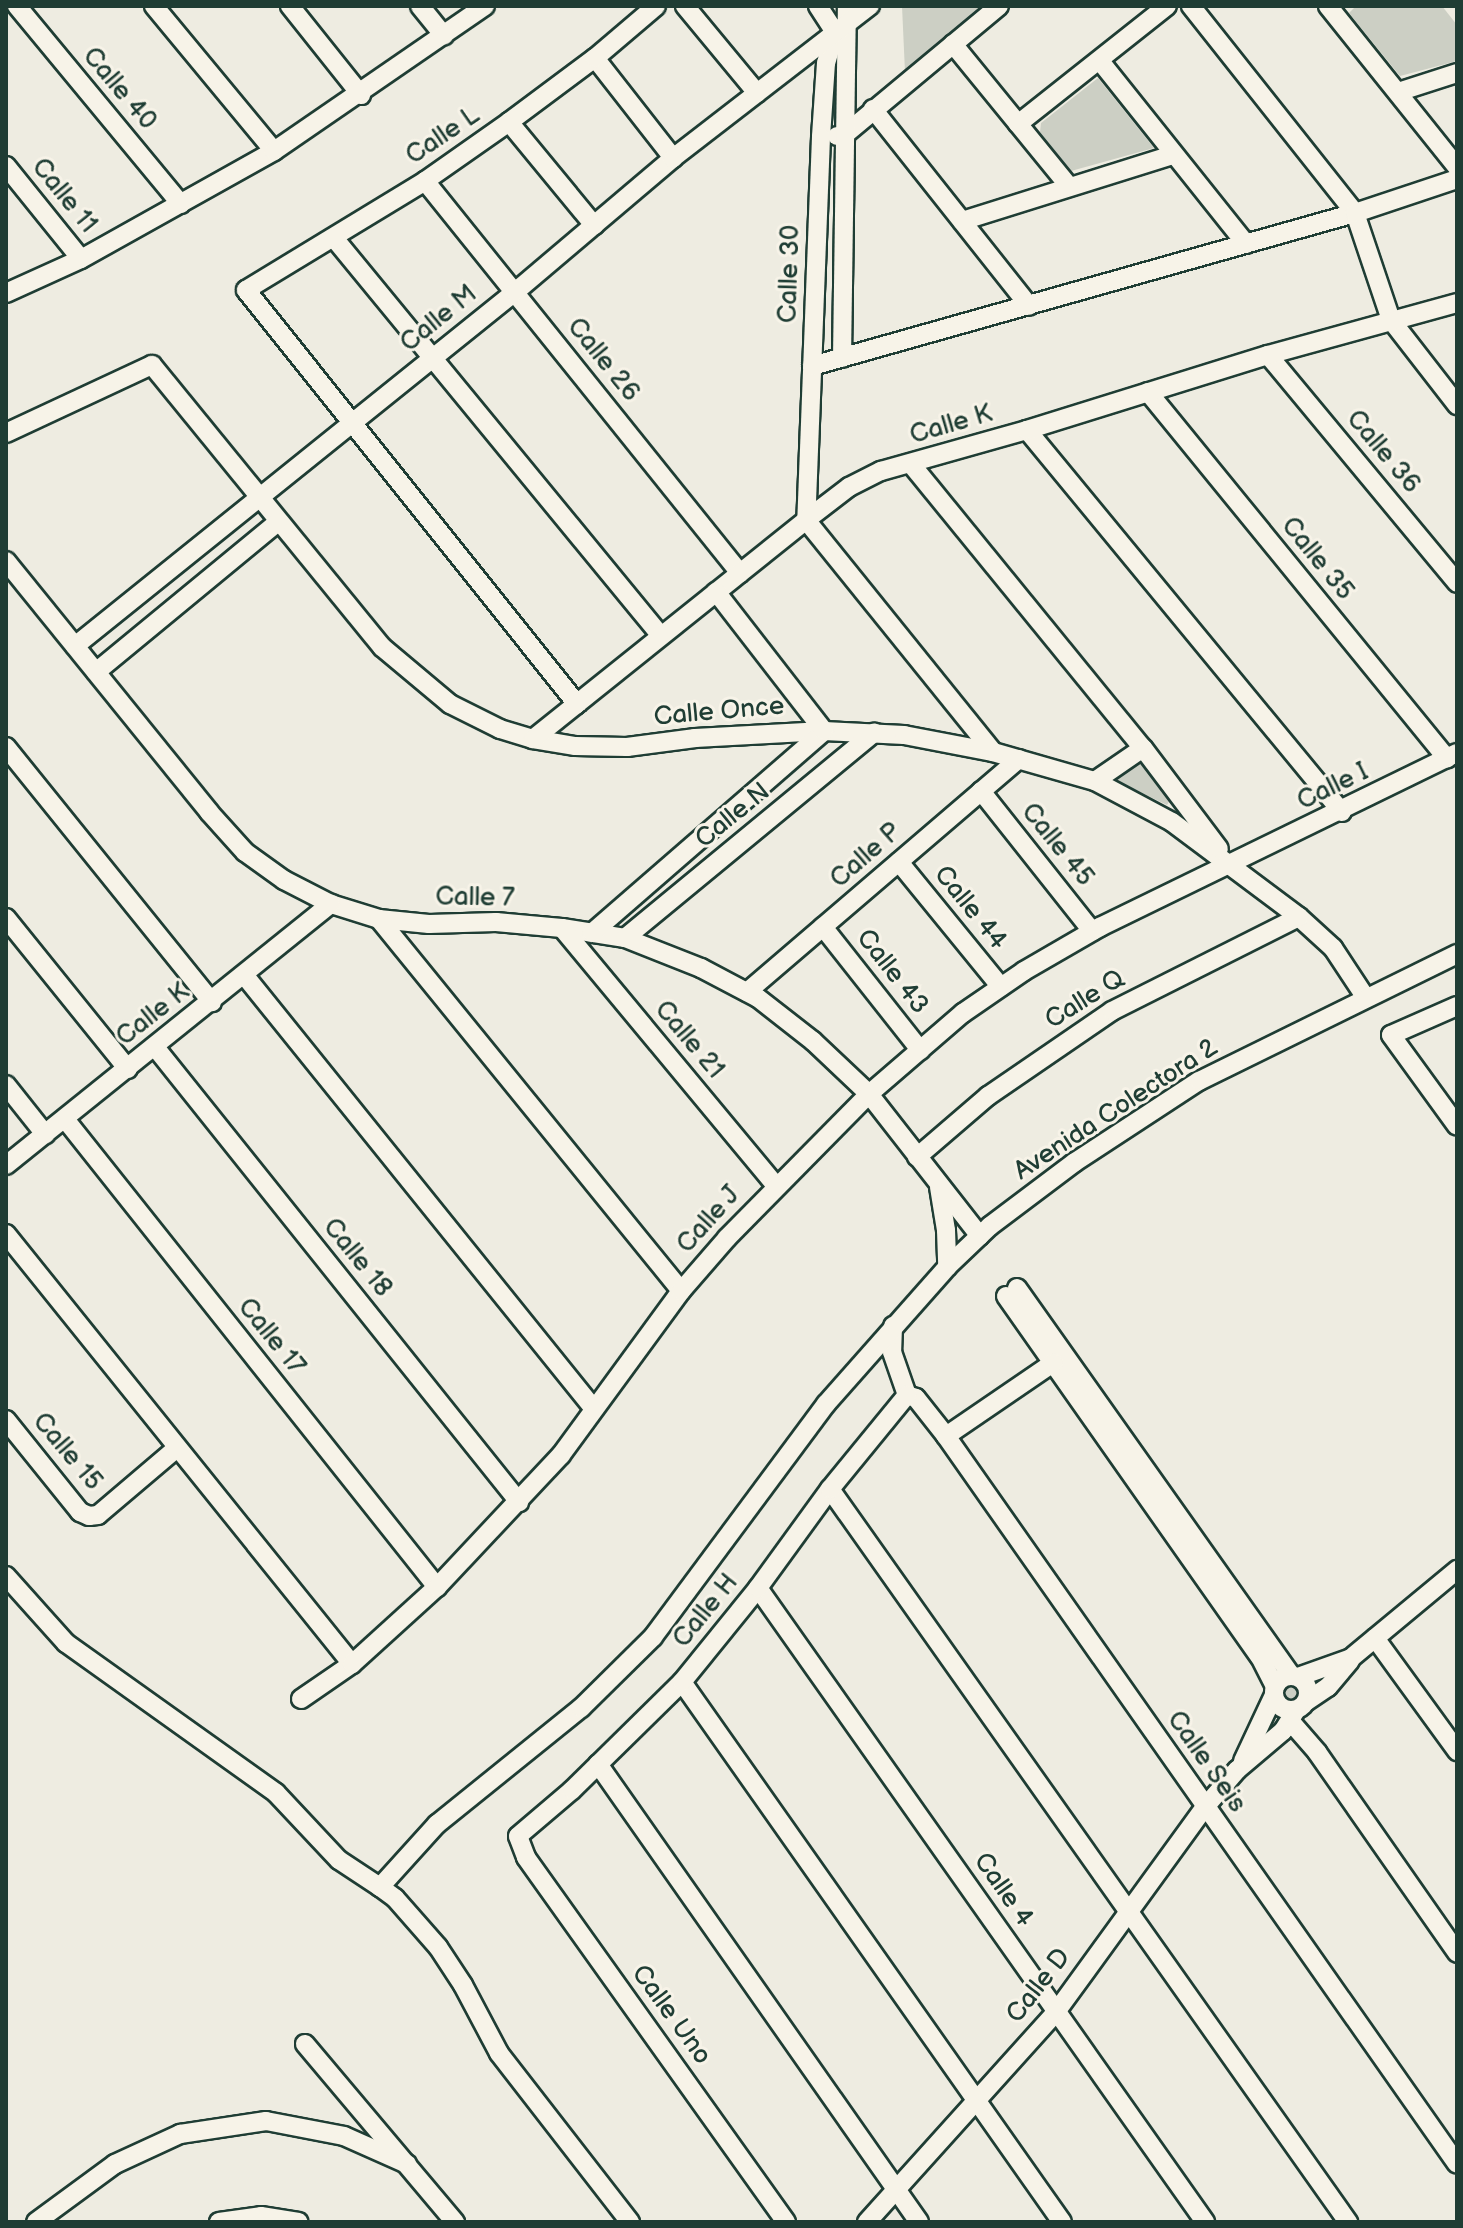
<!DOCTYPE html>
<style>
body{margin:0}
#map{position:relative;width:1463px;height:2228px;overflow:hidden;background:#eeece1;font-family:"Balsamiq Sans",sans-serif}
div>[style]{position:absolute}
.green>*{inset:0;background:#cccfc4}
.round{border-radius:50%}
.roads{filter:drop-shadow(2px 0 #1f3d34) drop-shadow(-2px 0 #1f3d34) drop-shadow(0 2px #1f3d34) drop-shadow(0 -2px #1f3d34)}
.minor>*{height:18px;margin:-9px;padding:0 9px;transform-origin:9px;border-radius:9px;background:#f7f3e8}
.minor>.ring{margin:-9px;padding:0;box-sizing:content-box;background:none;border:18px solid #f7f3e8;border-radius:50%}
span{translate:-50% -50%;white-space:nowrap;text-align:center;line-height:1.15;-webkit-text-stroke:6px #f7f3e8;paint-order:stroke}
.street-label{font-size:26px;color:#1f3d34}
.frame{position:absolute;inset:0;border:8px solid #1f3d34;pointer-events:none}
</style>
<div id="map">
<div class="green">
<div style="clip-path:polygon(902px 6px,986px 6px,905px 72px)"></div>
<div style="clip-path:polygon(1356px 6px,1442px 6px,1457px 25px,1457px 61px,1400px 76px,1349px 13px)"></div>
<div style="clip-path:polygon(1098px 78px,1154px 148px,1071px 171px,1040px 132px,1041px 123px)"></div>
<div style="clip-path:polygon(1140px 759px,1172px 797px,1167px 805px,1117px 781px,1117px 775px)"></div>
<div class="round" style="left:1283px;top:1684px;width:18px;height:18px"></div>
</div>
<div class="roads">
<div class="minor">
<div style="left:17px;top:6px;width:257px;rotate:50.4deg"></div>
<div style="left:154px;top:6px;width:188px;rotate:50.4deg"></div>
<div style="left:290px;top:6px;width:114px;rotate:51.4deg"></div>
<div style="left:420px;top:6px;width:38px;rotate:51deg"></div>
<div style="left:685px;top:6px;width:113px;rotate:50.4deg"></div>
<div style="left:818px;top:6px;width:31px;rotate:57deg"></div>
<div style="left:1191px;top:6px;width:264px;rotate:51.6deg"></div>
<div style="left:1355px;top:213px;width:113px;rotate:71.4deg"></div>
<div style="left:1391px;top:320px;width:108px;rotate:52.2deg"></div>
<div style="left:1328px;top:6px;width:206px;rotate:51.3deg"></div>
<div style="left:835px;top:32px;width:32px;rotate:106deg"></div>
<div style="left:826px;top:63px;width:74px;rotate:93.9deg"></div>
<div style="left:821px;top:137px;width:383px;rotate:92.2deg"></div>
<div style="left:806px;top:520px;width:298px;rotate:51.1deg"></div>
<div style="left:953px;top:44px;width:183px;rotate:50.8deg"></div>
<div style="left:595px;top:58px;width:127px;rotate:52deg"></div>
<div style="left:1100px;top:61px;width:234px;rotate:51.4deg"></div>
<div style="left:1398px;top:92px;width:62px;rotate:-17.9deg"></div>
<div style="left:873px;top:109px;width:251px;rotate:51.6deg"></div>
<div style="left:509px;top:122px;width:134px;rotate:50.5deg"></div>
<div style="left:1018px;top:124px;width:190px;rotate:-38.4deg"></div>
<div style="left:837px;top:136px;width:6px"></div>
<div style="left:843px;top:136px;width:203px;rotate:-39.8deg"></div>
<div style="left:6px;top:166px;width:119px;rotate:51.1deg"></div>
<div style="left:425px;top:181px;width:503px;rotate:51.22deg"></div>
<div style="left:962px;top:221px;width:221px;rotate:-17.4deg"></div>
<div style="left:334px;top:238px;width:515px;rotate:50.59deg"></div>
<div style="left:6px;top:293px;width:82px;rotate:-24.4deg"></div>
<div style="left:81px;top:259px;width:221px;rotate:-29.2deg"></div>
<div style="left:274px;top:151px;width:256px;rotate:-34.5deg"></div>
<div style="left:1268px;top:355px;width:296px;rotate:50.3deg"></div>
<div style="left:842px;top:358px;width:352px;rotate:-89.2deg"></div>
<div style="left:812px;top:366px;width:564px;rotate:-15.74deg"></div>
<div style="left:1355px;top:213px;width:108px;rotate:-18.4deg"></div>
<div style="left:1148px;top:392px;width:473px;rotate:50.8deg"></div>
<div style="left:1027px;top:430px;width:495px;rotate:50.5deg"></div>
<div style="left:6px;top:433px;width:161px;rotate:-25deg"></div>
<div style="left:152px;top:365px;width:364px;rotate:50.8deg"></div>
<div style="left:382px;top:647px;width:89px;rotate:40deg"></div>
<div style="left:450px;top:704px;width:56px;rotate:26.6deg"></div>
<div style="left:500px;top:729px;width:34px;rotate:17deg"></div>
<div style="left:533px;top:739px;width:43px;rotate:9.5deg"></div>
<div style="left:575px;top:746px;width:52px;rotate:1.1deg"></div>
<div style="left:627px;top:747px;width:69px;rotate:-7.5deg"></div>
<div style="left:695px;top:738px;width:129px;rotate:-3.1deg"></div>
<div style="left:824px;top:731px;width:80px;rotate:2.9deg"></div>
<div style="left:904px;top:735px;width:91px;rotate:10.8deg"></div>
<div style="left:993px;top:752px;width:106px;rotate:15.9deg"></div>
<div style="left:1095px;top:781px;width:87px;rotate:28deg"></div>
<div style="left:1172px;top:822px;width:159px;rotate:36.8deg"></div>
<div style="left:1299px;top:917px;width:46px;rotate:42.4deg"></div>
<div style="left:1333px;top:948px;width:60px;rotate:56.6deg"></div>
<div style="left:911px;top:464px;width:367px;rotate:50.8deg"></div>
<div style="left:1143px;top:748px;width:126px;rotate:53deg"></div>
<div style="left:6px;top:561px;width:323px;rotate:51deg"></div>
<div style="left:209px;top:812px;width:54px;rotate:48deg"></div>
<div style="left:245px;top:852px;width:48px;rotate:35.7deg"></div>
<div style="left:284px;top:880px;width:53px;rotate:27.1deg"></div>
<div style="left:331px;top:904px;width:50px;rotate:17.4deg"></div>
<div style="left:379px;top:919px;width:50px;rotate:5.7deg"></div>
<div style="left:429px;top:924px;width:67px;rotate:-1.7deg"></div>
<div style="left:496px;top:922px;width:66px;rotate:5.2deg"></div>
<div style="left:562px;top:928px;width:64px;rotate:9deg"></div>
<div style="left:625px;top:938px;width:82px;rotate:21.5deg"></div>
<div style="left:701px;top:968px;width:64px;rotate:27.8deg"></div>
<div style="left:758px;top:998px;width:70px;rotate:38deg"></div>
<div style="left:813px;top:1041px;width:77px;rotate:43.4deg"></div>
<div style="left:869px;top:1094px;width:180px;rotate:52deg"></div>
<div style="left:75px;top:646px;width:565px;rotate:-38.82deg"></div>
<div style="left:515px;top:292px;width:207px;rotate:-40.3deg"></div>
<div style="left:673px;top:158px;width:249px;rotate:-37.7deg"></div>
<div style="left:96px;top:672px;width:236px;rotate:-39.5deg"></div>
<div style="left:577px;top:704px;width:530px;rotate:-128.64deg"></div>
<div style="left:246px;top:290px;width:210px;rotate:-31.3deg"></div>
<div style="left:425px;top:181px;width:103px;rotate:-35.1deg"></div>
<div style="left:509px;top:122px;width:107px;rotate:-36.7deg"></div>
<div style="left:595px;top:58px;width:80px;rotate:-40.4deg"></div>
<div style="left:533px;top:739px;width:350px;rotate:-38.7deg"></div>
<div style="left:806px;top:520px;width:54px;rotate:-37.5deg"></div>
<div style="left:849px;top:487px;width:36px;rotate:-27deg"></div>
<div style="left:881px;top:471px;width:152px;rotate:-15.7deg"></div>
<div style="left:1027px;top:430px;width:252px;rotate:-17.3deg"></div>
<div style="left:1268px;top:355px;width:196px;rotate:-15.4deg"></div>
<div style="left:6px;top:747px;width:328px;rotate:51.1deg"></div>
<div style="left:1095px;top:781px;width:58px;rotate:-34.5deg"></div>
<div style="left:981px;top:791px;width:179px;rotate:51.6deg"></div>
<div style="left:899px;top:862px;width:161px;rotate:50.8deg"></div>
<div style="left:6px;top:918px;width:194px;rotate:51.1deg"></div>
<div style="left:379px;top:919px;width:479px;rotate:50.9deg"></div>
<div style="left:823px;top:927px;width:157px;rotate:51.7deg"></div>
<div style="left:562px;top:928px;width:334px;rotate:50.3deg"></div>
<div style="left:592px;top:933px;width:308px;rotate:-41deg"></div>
<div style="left:824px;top:731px;width:176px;rotate:-127.8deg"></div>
<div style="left:625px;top:938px;width:323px;rotate:-39.5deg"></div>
<div style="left:245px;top:976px;width:556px;rotate:51.13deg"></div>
<div style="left:747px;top:992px;width:358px;rotate:-40.6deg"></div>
<div style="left:1457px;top:1006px;width:72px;rotate:156.3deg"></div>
<div style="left:1391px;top:1035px;width:112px;rotate:54deg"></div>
<div style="left:155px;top:1047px;width:583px;rotate:51.34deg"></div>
<div style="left:6px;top:1085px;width:63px;rotate:51.5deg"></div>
<div style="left:65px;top:1119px;width:598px;rotate:51.52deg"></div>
<div style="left:917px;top:1157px;width:94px;rotate:-40.7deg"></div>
<div style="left:988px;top:1096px;width:150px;rotate:-34.4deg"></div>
<div style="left:1112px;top:1011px;width:209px;rotate:-26.7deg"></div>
<div style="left:6px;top:1165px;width:417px;rotate:-38.8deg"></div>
<div style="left:939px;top:1187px;width:44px;rotate:80.8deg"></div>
<div style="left:946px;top:1230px;width:37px;rotate:88deg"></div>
<div style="left:6px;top:1234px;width:552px;rotate:51.18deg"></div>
<div style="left:1017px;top:1288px;width:474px;rotate:54.7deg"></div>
<div style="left:1006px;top:1296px;width:441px;rotate:54.9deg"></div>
<div style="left:1260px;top:1657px;width:33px;rotate:63deg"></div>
<div style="left:893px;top:1326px;width:26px;rotate:92deg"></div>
<div style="left:892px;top:1352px;width:46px;rotate:70.8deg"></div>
<div style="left:907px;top:1395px;width:9px;rotate:18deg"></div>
<div style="left:916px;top:1398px;width:48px;rotate:51.7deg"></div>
<div style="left:946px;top:1436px;width:889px;rotate:54.93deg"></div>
<div style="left:6px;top:1420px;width:118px;rotate:51.2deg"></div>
<div style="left:80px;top:1512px;width:10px;rotate:24deg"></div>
<div style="left:89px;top:1516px;width:9px;rotate:-6deg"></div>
<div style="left:98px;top:1515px;width:104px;rotate:-40.3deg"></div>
<div style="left:946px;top:1436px;width:130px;rotate:-34.3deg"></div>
<div style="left:830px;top:1489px;width:898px;rotate:54.75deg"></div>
<div style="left:6px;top:1576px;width:90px;rotate:48.2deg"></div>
<div style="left:66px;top:1643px;width:258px;rotate:35.5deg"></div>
<div style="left:276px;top:1793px;width:92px;rotate:46.8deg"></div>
<div style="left:339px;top:1860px;width:49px;rotate:33.4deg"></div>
<div style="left:758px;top:1588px;width:776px;rotate:54.81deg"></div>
<div style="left:1375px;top:1638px;width:140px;rotate:54deg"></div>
<div class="ring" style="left:1274px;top:1676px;width:16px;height:16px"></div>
<div style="left:1298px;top:1677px;width:56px;rotate:-19.7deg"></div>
<div style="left:1351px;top:1658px;width:138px;rotate:-39.7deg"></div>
<div style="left:682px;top:1682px;width:660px;rotate:54.87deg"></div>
<div style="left:301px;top:1699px;width:62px;rotate:-34.5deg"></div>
<div style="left:352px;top:1664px;width:115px;rotate:-42.2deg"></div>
<div style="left:437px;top:1587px;width:181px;rotate:-46.8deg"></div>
<div style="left:561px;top:1455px;width:203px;rotate:-53.8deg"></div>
<div style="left:681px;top:1291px;width:70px;rotate:-49deg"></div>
<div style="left:727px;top:1238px;width:202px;rotate:-45.4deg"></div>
<div style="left:869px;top:1094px;width:124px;rotate:-40.8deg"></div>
<div style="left:963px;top:1013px;width:74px;rotate:-34.5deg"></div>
<div style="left:1024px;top:971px;width:88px;rotate:-30.1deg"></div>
<div style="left:1100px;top:927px;width:397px;rotate:-26deg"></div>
<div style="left:1307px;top:1701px;width:25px;rotate:-34deg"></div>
<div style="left:1328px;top:1687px;width:34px;rotate:-50deg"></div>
<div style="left:1291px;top:1722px;width:40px;rotate:49deg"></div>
<div style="left:1317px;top:1752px;width:245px;rotate:55.1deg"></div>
<div style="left:1243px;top:1761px;width:73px;rotate:-64.8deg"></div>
<div style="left:598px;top:1764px;width:559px;rotate:54.97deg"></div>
<div style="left:305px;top:2044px;width:233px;rotate:49.9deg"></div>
<div style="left:36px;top:2222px;width:98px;rotate:-36.3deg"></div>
<div style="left:115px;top:2164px;width:72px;rotate:-24.8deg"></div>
<div style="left:180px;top:2134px;width:87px;rotate:-8.6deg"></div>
<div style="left:266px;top:2121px;width:79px;rotate:10.9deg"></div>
<div style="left:344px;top:2136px;width:69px;rotate:24deg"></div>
<div style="left:219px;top:2222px;width:42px;rotate:-8.1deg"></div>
<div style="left:261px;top:2216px;width:38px;rotate:9deg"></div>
<div style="left:630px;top:2222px;width:214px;rotate:-127.8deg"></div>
<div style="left:499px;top:2053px;width:77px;rotate:-117.9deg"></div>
<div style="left:463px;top:1985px;width:45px;rotate:-123.3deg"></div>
<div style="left:438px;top:1947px;width:65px;rotate:-131.3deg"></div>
<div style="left:395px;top:1898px;width:19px;rotate:-144deg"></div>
<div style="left:380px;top:1887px;width:85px;rotate:-47.9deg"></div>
<div style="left:437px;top:1824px;width:185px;rotate:-38.9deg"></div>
<div style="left:581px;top:1708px;width:101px;rotate:-44.6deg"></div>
<div style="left:653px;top:1637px;width:290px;rotate:-53.4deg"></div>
<div style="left:826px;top:1404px;width:183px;rotate:-48.5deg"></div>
<div style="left:947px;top:1267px;width:59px;rotate:-43.6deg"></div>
<div style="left:990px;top:1226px;width:106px;rotate:-37deg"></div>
<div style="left:1075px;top:1162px;width:148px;rotate:-33.2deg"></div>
<div style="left:1199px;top:1081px;width:288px;rotate:-26.2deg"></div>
<div style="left:786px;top:2222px;width:448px;rotate:-125.5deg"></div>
<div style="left:526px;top:1857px;width:22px;rotate:-111deg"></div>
<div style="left:518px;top:1836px;width:71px;rotate:-40.4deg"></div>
<div style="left:572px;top:1790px;width:154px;rotate:-44.5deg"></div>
<div style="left:682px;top:1682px;width:121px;rotate:-51deg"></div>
<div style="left:758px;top:1588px;width:122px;rotate:-54deg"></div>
<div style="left:830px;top:1489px;width:122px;rotate:-50.7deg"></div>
<div style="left:867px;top:2222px;width:283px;rotate:-48deg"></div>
<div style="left:1056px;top:2012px;width:253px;rotate:-54deg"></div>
<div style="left:1205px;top:1807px;width:49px;rotate:-49.1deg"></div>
<div style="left:1237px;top:1770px;width:60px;rotate:-40.3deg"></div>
<div style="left:1283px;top:1731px;width:25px;rotate:-58deg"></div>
</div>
</div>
<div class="street-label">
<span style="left:119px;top:89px;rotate:50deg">Calle 40</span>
<span style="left:443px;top:136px;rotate:-34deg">Calle L</span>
<span style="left:64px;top:196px;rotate:51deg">Calle 11</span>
<span style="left:790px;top:274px;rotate:-88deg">Calle 30</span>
<span style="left:439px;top:319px;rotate:-39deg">Calle M</span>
<span style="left:603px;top:360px;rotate:51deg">Calle 26</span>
<span style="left:951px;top:425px;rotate:-16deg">Calle K</span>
<span style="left:1383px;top:452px;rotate:50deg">Calle 36</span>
<span style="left:1317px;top:559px;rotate:51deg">Calle 35</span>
<span style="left:719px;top:712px;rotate:-5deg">Calle Once</span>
<span style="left:1333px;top:787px;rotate:-26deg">Calle I</span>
<span style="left:733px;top:816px;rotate:-39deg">Calle N</span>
<span style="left:1057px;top:845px;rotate:51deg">Calle 45</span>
<span style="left:866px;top:856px;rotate:-41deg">Calle P</span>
<span style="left:475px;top:898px;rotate:1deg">Calle 7</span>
<span style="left:970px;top:908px;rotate:51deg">Calle 44</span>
<span style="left:892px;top:972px;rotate:52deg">Calle 43</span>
<span style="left:1085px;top:1000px;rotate:-32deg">Calle Q</span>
<span style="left:153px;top:1015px;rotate:-38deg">Calle K</span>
<span style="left:689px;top:1040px;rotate:50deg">Calle 21</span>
<span style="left:1116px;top:1110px;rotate:-33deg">Avenida Colectora 2</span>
<span style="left:709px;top:1220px;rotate:-48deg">Calle J</span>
<span style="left:357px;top:1258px;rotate:51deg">Calle 18</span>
<span style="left:271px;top:1337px;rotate:51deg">Calle 17</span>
<span style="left:67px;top:1452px;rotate:50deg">Calle 15</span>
<span style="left:706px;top:1611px;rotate:-51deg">Calle H</span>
<span style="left:1206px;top:1762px;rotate:55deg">Calle Seis</span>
<span style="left:1003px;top:1890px;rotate:55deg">Calle 4</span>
<span style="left:1039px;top:1986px;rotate:-52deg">Calle D</span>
<span style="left:671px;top:2015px;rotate:54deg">Calle Uno</span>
</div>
<div class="frame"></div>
</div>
